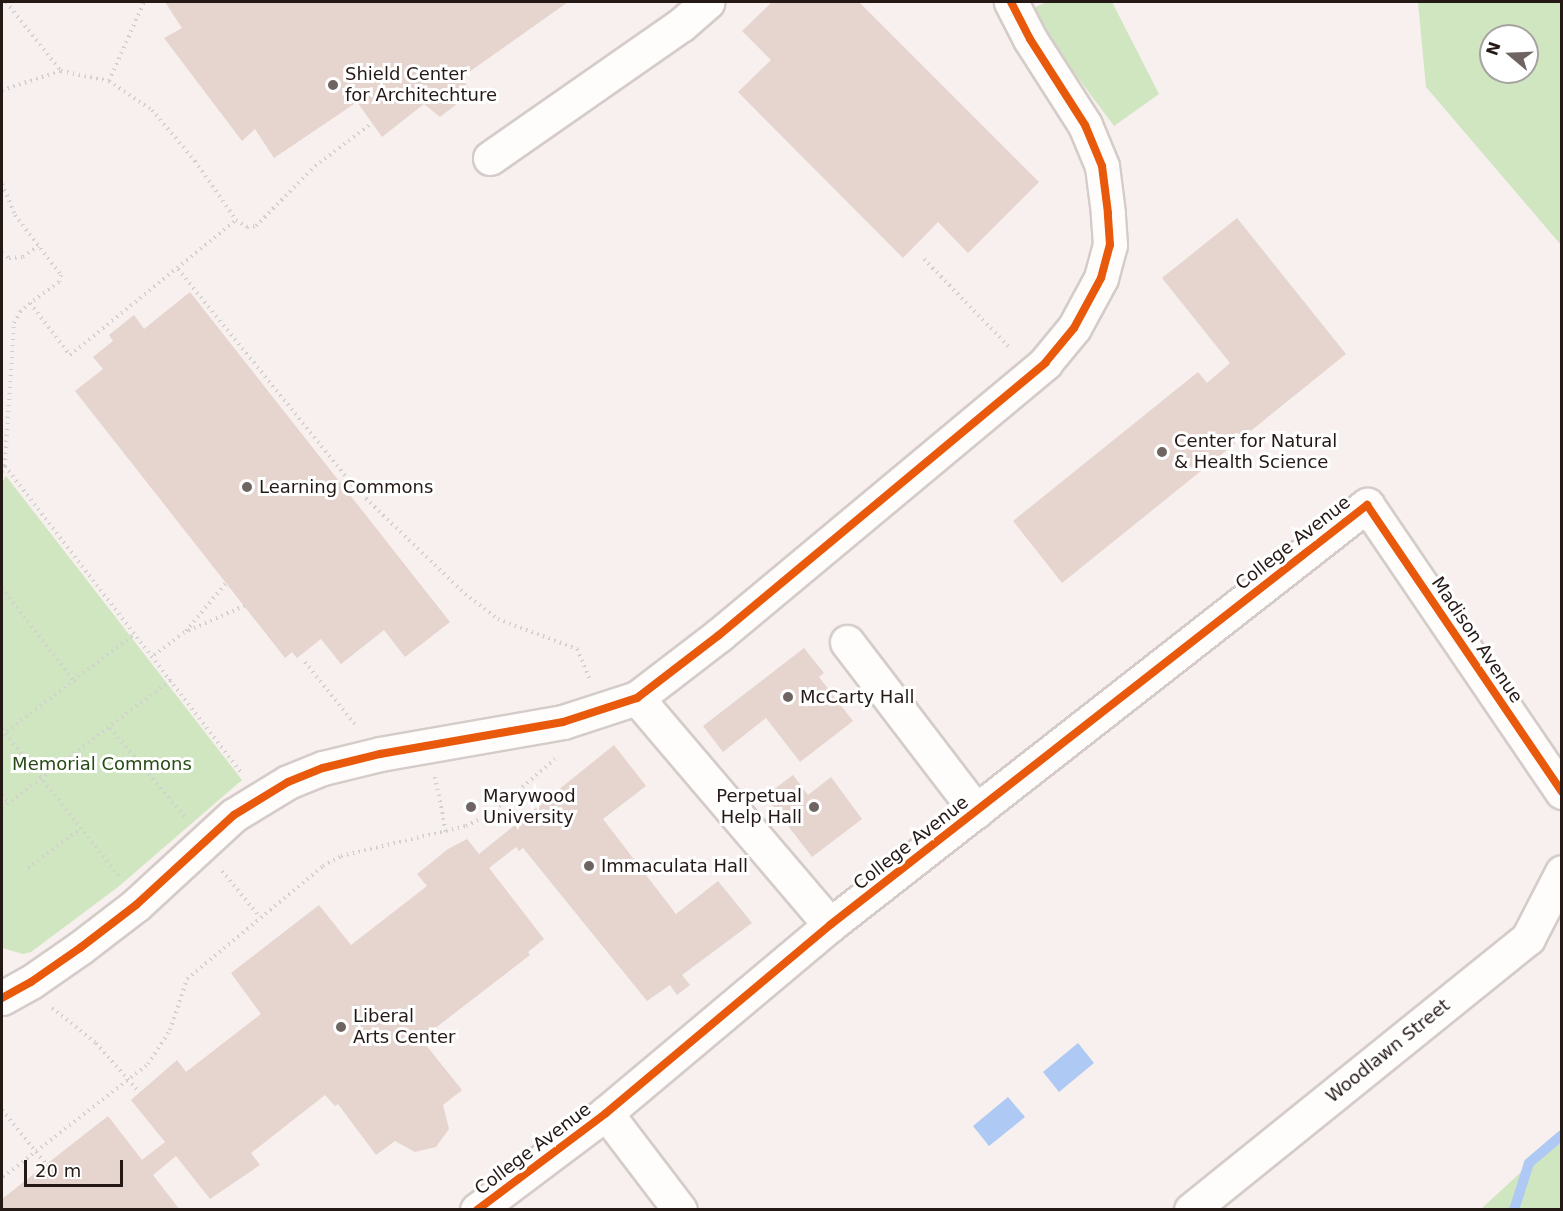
<!DOCTYPE html>
<style>
body{margin:0}
#map{position:relative;width:1563px;height:1211px;overflow:hidden;background:#f7f0ee;font-family:"DejaVu Sans",sans-serif}
div>[style]{position:absolute}
.green>*{inset:0;background:#cfe6c0}
.water>*{inset:0;background:#aec9f3}
.stream>*{height:10px;margin:-5px;padding:0 5px;transform-origin:5px;border-radius:5px;background:#aec9f3}
.building>*{inset:0;background:#e6d4ce}
.path>*{height:4px;margin-top:-2px;transform-origin:0;background:repeating-linear-gradient(90deg,#d2d0cf 0 1.5px,transparent 0 6px)}
.roads{filter:drop-shadow(2px 0 #d5ccc9) drop-shadow(-2px 0 #d5ccc9) drop-shadow(0 2px #d5ccc9) drop-shadow(0 -2px #d5ccc9)}
.minor>*{height:33px;margin:-16.5px;padding:0 16.5px;transform-origin:16.5px;border-radius:16.5px;background:#fefdfc}
.cycleway>*{height:8px;margin:-4px;padding:0 4px;transform-origin:4px;border-radius:4px;background:#e8590c}
.dots>*{width:16px;height:16px;translate:-50% -50%;box-sizing:border-box;border:3px solid #fff;border-radius:50%}
span{translate:-50% -50%;white-space:nowrap;text-align:center;line-height:1.15;-webkit-text-stroke:6px #fff;paint-order:stroke}
.poi-label{font-size:18px;color:#241915}
.left{translate:0 -50%;text-align:left}
.right{translate:-100% -50%;text-align:right}
.street-label{font-size:18px;color:#241915}
.park-label{font-size:18px;color:#274b14}
.frame{position:absolute;inset:0;border:3px solid #241915;pointer-events:none}
.north{position:absolute;left:1479px;top:24px;width:60px;height:60px;box-sizing:border-box;background:#fff;border:2px solid #a7a3a1;border-radius:50%;rotate:289deg;font-size:16px;font-weight:700;line-height:24px;text-align:center;color:#241915}
.north::after{content:'';display:block;margin:auto;width:21px;height:27px;background:#6e6461;clip-path:polygon(50% 0,100% 100%,50% 72%,0 100%)}
.scale{position:absolute;left:24px;top:1160px;width:99px;height:27px;box-sizing:border-box;border:3px solid #241915;border-top:0;padding-left:8px;font-size:18px;line-height:21px;white-space:nowrap;color:#241915;-webkit-text-stroke:4px #fff;paint-order:stroke}
</style>
<div id="map">
<div class="green">
<div style="clip-path:polygon(1046px 2px,1112px 2px,1159px 94px,1114px 126px,1028px 11px)"></div>
<div style="clip-path:polygon(evenodd,1418px 2px,1561px 2px,1561px 245px,1426px 87px,1418px 2px,1491px 36px,1527px 36px,1527px 72px,1491px 72px,1491px 36px)"></div>
<div style="clip-path:polygon(6px 476px,242px 780px,118px 887px,31px 952px,23px 954px,2px 948px,2px 482px)"></div>
<div style="clip-path:polygon(1561px 1135px,1561px 1209px,1481px 1209px)"></div>
</div>
<div class="water">
<div style="clip-path:polygon(1078px 1043px,1094px 1063px,1059px 1092px,1043px 1072px)"></div>
<div style="clip-path:polygon(1008px 1097px,1025px 1117px,989px 1146px,973px 1126px)"></div>
</div>
<div class="stream">
<div style="left:1514px;top:1210px;width:49px;rotate:-72.3deg"></div>
<div style="left:1529px;top:1163px;width:43px;rotate:-40.3deg"></div>
</div>
<div class="building">
<div style="clip-path:polygon(165px 2px,568px 2px,462px 77px,471px 93px,440px 117px,424px 104px,382px 137px,357px 102px,274px 158px,255px 129px,242px 141px,164px 38px,182px 28px)"></div>
<div style="clip-path:polygon(772px 2px,859px 2px,1039px 182px,968px 253px,938px 222px,903px 258px,738px 92px,771px 60px,742px 31px)"></div>
<div style="clip-path:polygon(1237px 218px,1346px 354px,1062px 583px,1013px 521px,1198px 372px,1207px 383px,1230px 363px,1162px 278px)"></div>
<div style="clip-path:polygon(190px 292px,450px 622px,405px 657px,384px 630px,341px 664px,321px 639px,297px 658px,292px 652px,285px 658px,75px 391px,103px 369px,93px 357px,113px 341px,109px 335px,134px 315px,144px 329px)"></div>
<div style="clip-path:polygon(804px 648px,824px 673px,819px 677px,853px 721px,800px 762px,766px 718px,723px 752px,703px 726px)"></div>
<div style="clip-path:polygon(614px 745px,646px 786px,603px 819px,676px 914px,718px 881px,752px 923px,682px 975px,690px 985px,677px 995px,670px 985px,647px 1001px,523px 848px,519px 851px,516px 847px,489px 868px,544px 939px,528px 952px,530px 955px,421px 1039px,462px 1090px,443px 1105px,449px 1129px,436px 1147px,415px 1152px,395px 1141px,376px 1155px,338px 1104px,335px 1106px,325px 1095px,251px 1153px,260px 1165px,210px 1199px,176px 1156px,153px 1175px,180px 1210px,2px 1210px,2px 1199px,108px 1116px,142px 1160px,165px 1142px,131px 1100px,177px 1060px,186px 1072px,261px 1014px,231px 973px,319px 905px,351px 945px,427px 886px,417px 874px,448px 849px,467px 839px,479px 854px)"></div>
<div style="clip-path:polygon(793px 775px,808px 795px,831px 777px,862px 819px,812px 857px,765px 796px)"></div>
</div>
<div class="path">
<div style="left:6px;top:2px;width:88px;rotate:51.4deg"></div>
<div style="left:109px;top:81px;width:86px;rotate:-66.1deg"></div>
<div style="left:2px;top:90px;width:62px;rotate:-17.9deg"></div>
<div style="left:61px;top:71px;width:49px;rotate:11.8deg"></div>
<div style="left:109px;top:81px;width:52px;rotate:34deg"></div>
<div style="left:152px;top:110px;width:67px;rotate:49.9deg"></div>
<div style="left:195px;top:161px;width:72px;rotate:55.2deg"></div>
<div style="left:2px;top:184px;width:34px;rotate:67deg"></div>
<div style="left:15px;top:215px;width:76px;rotate:52.5deg"></div>
<div style="left:61px;top:275px;width:7px;rotate:106deg"></div>
<div style="left:59px;top:282px;width:36px;rotate:144deg"></div>
<div style="left:2px;top:253px;width:9px;rotate:36deg"></div>
<div style="left:9px;top:258px;width:14px;rotate:-4deg"></div>
<div style="left:23px;top:257px;width:19px;rotate:-36deg"></div>
<div style="left:924px;top:259px;width:125px;rotate:46deg"></div>
<div style="left:178px;top:269px;width:284px;rotate:51deg"></div>
<div style="left:357px;top:490px;width:150px;rotate:43.9deg"></div>
<div style="left:465px;top:594px;width:41px;rotate:37.1deg"></div>
<div style="left:498px;top:619px;width:85px;rotate:20.8deg"></div>
<div style="left:577px;top:649px;width:33px;rotate:67deg"></div>
<div style="left:5px;top:466px;width:386px;rotate:52.4deg"></div>
<div style="left:2px;top:472px;width:7px;rotate:-63deg"></div>
<div style="left:5px;top:466px;width:143px;rotate:-86.4deg"></div>
<div style="left:14px;top:323px;width:13px;rotate:-61deg"></div>
<div style="left:20px;top:312px;width:13px;rotate:-42deg"></div>
<div style="left:30px;top:303px;width:66px;rotate:52.4deg"></div>
<div style="left:70px;top:355px;width:214px;rotate:-39.1deg"></div>
<div style="left:236px;top:220px;width:13px;rotate:32deg"></div>
<div style="left:247px;top:227px;width:9px;rotate:-6deg"></div>
<div style="left:256px;top:226px;width:84px;rotate:-45.5deg"></div>
<div style="left:315px;top:166px;width:71px;rotate:-37deg"></div>
<div style="left:2px;top:588px;width:116px;rotate:52.3deg"></div>
<div style="left:186px;top:631px;width:62px;rotate:-50.2deg"></div>
<div style="left:154px;top:655px;width:36px;rotate:-37deg"></div>
<div style="left:183px;top:633px;width:67px;rotate:-23.9deg"></div>
<div style="left:305px;top:662px;width:83px;rotate:51.3deg"></div>
<div style="left:110px;top:728px;width:116px;rotate:49.9deg"></div>
<div style="left:2px;top:729px;width:188px;rotate:51.5deg"></div>
<div style="left:2px;top:735px;width:168px;rotate:-37.3deg"></div>
<div style="left:435px;top:777px;width:56px;rotate:78.7deg"></div>
<div style="left:2px;top:795px;width:10px;rotate:53deg"></div>
<div style="left:2px;top:808px;width:213px;rotate:-37.2deg"></div>
<div style="left:28px;top:868px;width:65px;rotate:-36.9deg"></div>
<div style="left:222px;top:871px;width:60px;rotate:50.4deg"></div>
<div style="left:52px;top:1008px;width:56px;rotate:38.5deg"></div>
<div style="left:96px;top:1043px;width:67px;rotate:48.7deg"></div>
<div style="left:2px;top:1110px;width:70px;rotate:50.8deg"></div>
<div style="left:3px;top:1177px;width:184px;rotate:-37.9deg"></div>
<div style="left:148px;top:1064px;width:40px;rotate:-57.1deg"></div>
<div style="left:170px;top:1030px;width:54px;rotate:-71.6deg"></div>
<div style="left:187px;top:979px;width:177px;rotate:-39.7deg"></div>
<div style="left:323px;top:866px;width:21px;rotate:-29deg"></div>
<div style="left:341px;top:856px;width:129px;rotate:-13.5deg"></div>
<div style="left:466px;top:826px;width:27px;rotate:-27deg"></div>
<div style="left:490px;top:814px;width:85px;rotate:-40.2deg"></div>
</div>
<div class="roads">
<div class="minor">
<div style="left:490px;top:158px;width:233px;rotate:-34.9deg"></div>
<div style="left:681px;top:25px;width:35px;rotate:-41deg"></div>
<div style="left:847px;top:642px;width:213px;rotate:52.6deg"></div>
<div style="left:637px;top:698px;width:298px;rotate:49.6deg"></div>
<div style="left:2px;top:998px;width:33px;rotate:-29deg"></div>
<div style="left:31px;top:982px;width:60px;rotate:-34.8deg"></div>
<div style="left:80px;top:948px;width:71px;rotate:-37.5deg"></div>
<div style="left:136px;top:905px;width:133px;rotate:-42.6deg"></div>
<div style="left:234px;top:815px;width:63px;rotate:-31.4deg"></div>
<div style="left:288px;top:782px;width:38px;rotate:-22deg"></div>
<div style="left:323px;top:768px;width:59px;rotate:-13.8deg"></div>
<div style="left:380px;top:754px;width:186px;rotate:-9.9deg"></div>
<div style="left:563px;top:722px;width:78px;rotate:-18deg"></div>
<div style="left:637px;top:698px;width:103px;rotate:-37.5deg"></div>
<div style="left:719px;top:635px;width:425px;rotate:-39.8deg"></div>
<div style="left:1045px;top:363px;width:45px;rotate:-50.4deg"></div>
<div style="left:1074px;top:328px;width:57px;rotate:-61.6deg"></div>
<div style="left:1101px;top:278px;width:34px;rotate:-75deg"></div>
<div style="left:1110px;top:245px;width:32px;rotate:-94deg"></div>
<div style="left:1108px;top:213px;width:47px;rotate:-97.3deg"></div>
<div style="left:1102px;top:166px;width:44px;rotate:-112.5deg"></div>
<div style="left:1085px;top:125px;width:102px;rotate:-122.6deg"></div>
<div style="left:1030px;top:39px;width:42px;rotate:-117.2deg"></div>
<div style="left:606px;top:1113px;width:122px;rotate:52.7deg"></div>
<div style="left:477px;top:1210px;width:161px;rotate:-36.9deg"></div>
<div style="left:606px;top:1113px;width:292px;rotate:-40deg"></div>
<div style="left:830px;top:925px;width:682px;rotate:-38.03deg"></div>
<div style="left:1367px;top:505px;width:347px;rotate:55.8deg"></div>
<div style="left:1191px;top:1210px;width:433px;rotate:-38.9deg"></div>
<div style="left:1528px;top:938px;width:74px;rotate:-62.7deg"></div>
</div>
</div>
<div class="cycleway">
<div style="left:2px;top:998px;width:33px;rotate:-29deg"></div>
<div style="left:31px;top:982px;width:60px;rotate:-34.8deg"></div>
<div style="left:80px;top:948px;width:71px;rotate:-37.5deg"></div>
<div style="left:136px;top:905px;width:133px;rotate:-42.6deg"></div>
<div style="left:234px;top:815px;width:63px;rotate:-31.4deg"></div>
<div style="left:288px;top:782px;width:38px;rotate:-22deg"></div>
<div style="left:323px;top:768px;width:59px;rotate:-13.8deg"></div>
<div style="left:380px;top:754px;width:186px;rotate:-9.9deg"></div>
<div style="left:563px;top:722px;width:78px;rotate:-18deg"></div>
<div style="left:637px;top:698px;width:103px;rotate:-37.5deg"></div>
<div style="left:719px;top:635px;width:425px;rotate:-39.8deg"></div>
<div style="left:1045px;top:363px;width:45px;rotate:-50.4deg"></div>
<div style="left:1074px;top:328px;width:57px;rotate:-61.6deg"></div>
<div style="left:1101px;top:278px;width:34px;rotate:-75deg"></div>
<div style="left:1110px;top:245px;width:32px;rotate:-94deg"></div>
<div style="left:1108px;top:213px;width:47px;rotate:-97.3deg"></div>
<div style="left:1102px;top:166px;width:44px;rotate:-112.5deg"></div>
<div style="left:1085px;top:125px;width:102px;rotate:-122.6deg"></div>
<div style="left:1030px;top:39px;width:42px;rotate:-117.2deg"></div>
<div style="left:477px;top:1210px;width:161px;rotate:-36.9deg"></div>
<div style="left:606px;top:1113px;width:292px;rotate:-40deg"></div>
<div style="left:830px;top:925px;width:682px;rotate:-38.03deg"></div>
<div style="left:1367px;top:505px;width:347px;rotate:55.8deg"></div>
</div>
<div class="dots">
<div style="left:333px;top:85px;background:#6e6461"></div>
<div style="left:1162px;top:452px;background:#6e6461"></div>
<div style="left:247px;top:487px;background:#6e6461"></div>
<div style="left:788px;top:697px;background:#6e6461"></div>
<div style="left:471px;top:807px;background:#6e6461"></div>
<div style="left:814px;top:807px;background:#6e6461"></div>
<div style="left:589px;top:866px;background:#6e6461"></div>
<div style="left:341px;top:1027px;background:#6e6461"></div>
</div>
<div class="poi-label">
<span class="left" style="left:345px;top:85px">Shield Center<br>for Architechture</span>
<span class="left" style="left:1174px;top:452px">Center for Natural<br>&amp; Health Science</span>
<span class="left" style="left:259px;top:487px">Learning Commons</span>
<span class="left" style="left:800px;top:697px">McCarty Hall</span>
<span class="left" style="left:483px;top:807px">Marywood<br>University</span>
<span class="right" style="left:802px;top:807px">Perpetual<br>Help Hall</span>
<span class="left" style="left:601px;top:866px">Immaculata Hall</span>
<span class="left" style="left:353px;top:1027px">Liberal<br>Arts Center</span>
</div>
<div class="street-label">
<span style="left:1293px;top:543px;rotate:-38deg">College Avenue</span>
<span style="left:1477px;top:640px;rotate:56deg">Madison Avenue</span>
<span style="left:911px;top:843px;rotate:-38deg">College Avenue</span>
<span style="left:1388px;top:1051px;rotate:-39deg">Woodlawn Street</span>
<span style="left:533px;top:1149px;rotate:-37deg">College Avenue</span>
</div>
<div class="park-label">
<span style="left:102px;top:764px">Memorial Commons</span>
</div>
<div class="frame"></div>
<div class="north">N</div>
<div class="scale">20 m</div>
</div>
